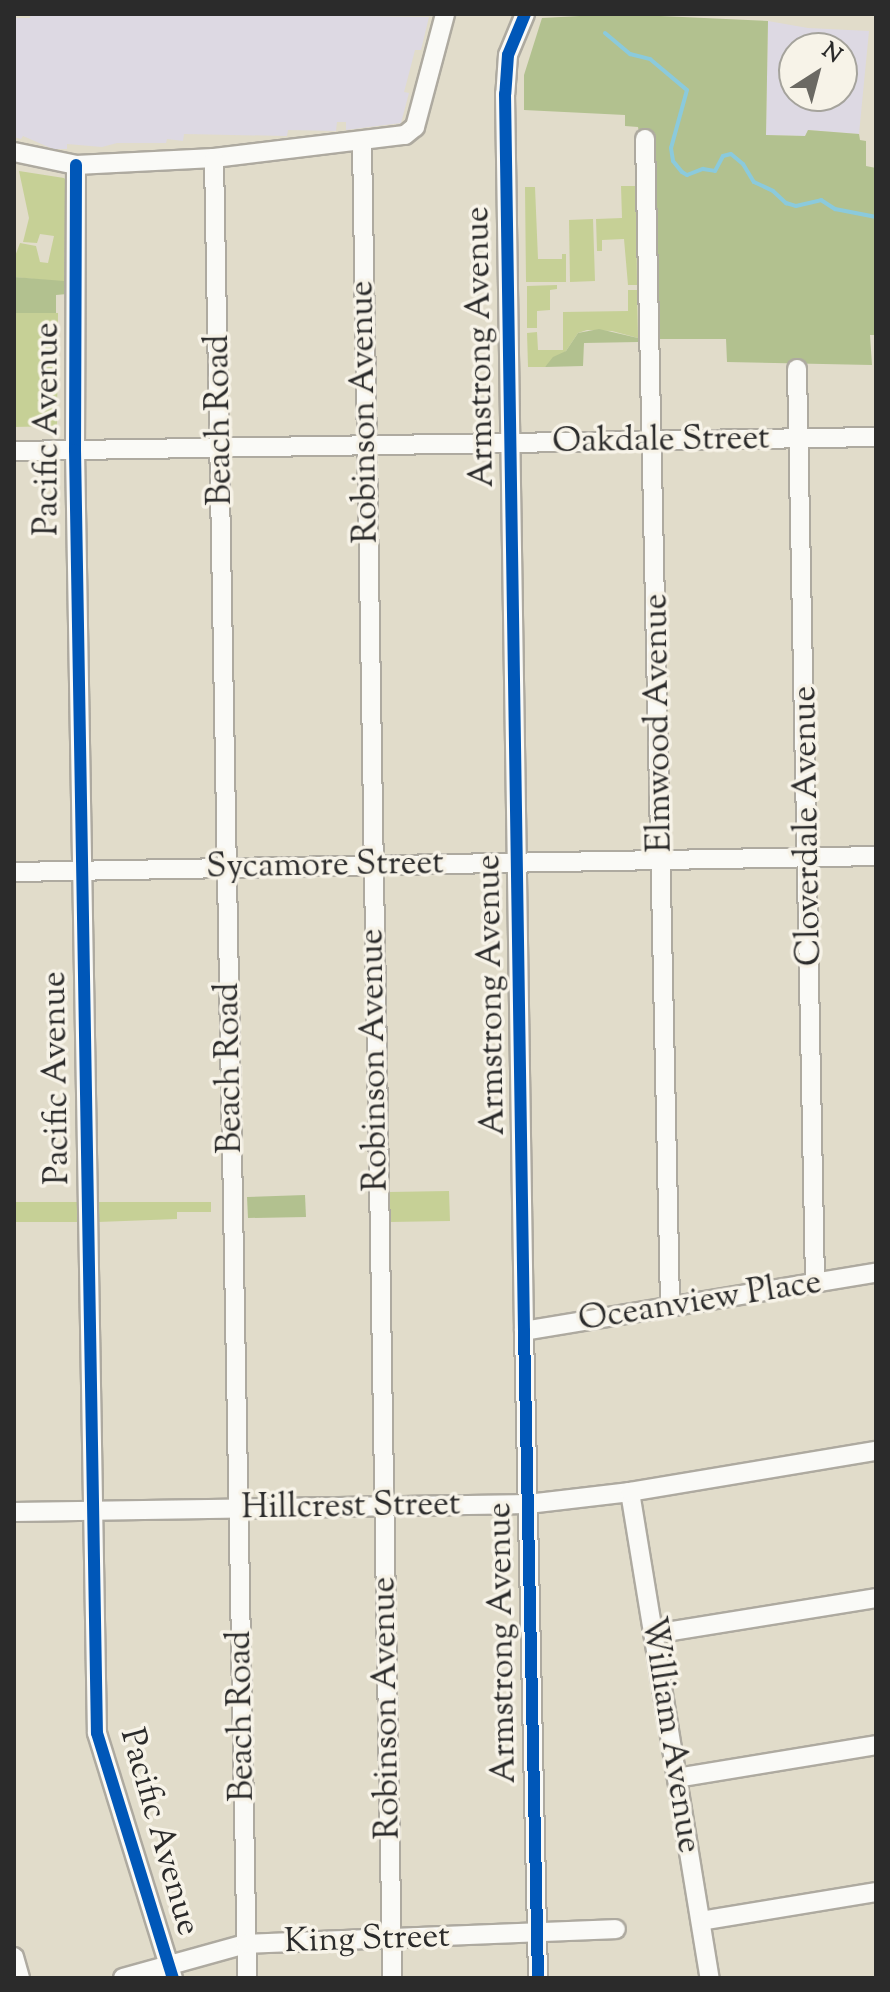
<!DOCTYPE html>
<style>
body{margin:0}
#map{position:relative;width:890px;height:1992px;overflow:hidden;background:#e1dcca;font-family:"Sorts Mill Goudy",serif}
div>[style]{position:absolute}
.built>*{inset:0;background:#ddd9e3}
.green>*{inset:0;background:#c6d096}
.forest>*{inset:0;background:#b2c18f}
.stream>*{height:4px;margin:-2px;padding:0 2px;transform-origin:2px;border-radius:2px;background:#8bcadc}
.roads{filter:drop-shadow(2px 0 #aeaaa0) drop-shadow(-2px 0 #aeaaa0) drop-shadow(0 2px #aeaaa0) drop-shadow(0 -2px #aeaaa0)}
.minor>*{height:18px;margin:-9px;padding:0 9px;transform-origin:9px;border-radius:9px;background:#fafaf7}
.cycleway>*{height:12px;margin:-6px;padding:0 6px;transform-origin:6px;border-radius:6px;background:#0057b8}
span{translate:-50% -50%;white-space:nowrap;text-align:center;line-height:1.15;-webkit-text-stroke:7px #f7f3e8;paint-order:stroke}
.street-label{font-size:34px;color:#2b2b2b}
.frame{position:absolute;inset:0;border:16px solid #2b2b2b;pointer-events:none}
.north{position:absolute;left:778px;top:32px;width:80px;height:80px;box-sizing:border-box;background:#f7f3e8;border:2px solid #a5a39c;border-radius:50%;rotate:36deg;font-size:22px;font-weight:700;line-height:32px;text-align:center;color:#2b2b2b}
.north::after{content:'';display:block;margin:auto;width:28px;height:36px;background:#6b6963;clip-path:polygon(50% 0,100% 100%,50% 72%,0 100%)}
</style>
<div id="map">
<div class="built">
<div style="clip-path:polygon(31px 14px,215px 14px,429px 17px,421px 50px,415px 50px,407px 81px,404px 92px,409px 93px,401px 123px,346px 130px,346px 122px,337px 122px,336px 131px,288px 130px,287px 136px,184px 134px,183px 141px,167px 139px,166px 143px,117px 143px,102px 147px,67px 144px,67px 149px,53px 149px,23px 136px,21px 139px,14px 137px,14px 18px,30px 18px)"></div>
<div style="clip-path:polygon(evenodd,768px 21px,808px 28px,869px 31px,859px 134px,808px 130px,805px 136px,766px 135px,768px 21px,794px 48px,842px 48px,842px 96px,794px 96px,794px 48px)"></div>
</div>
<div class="green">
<div style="clip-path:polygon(19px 171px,64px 178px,68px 182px,70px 235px,65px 240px,64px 282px,14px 277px,14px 259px,20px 243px,36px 246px,40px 262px,48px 263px,54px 236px,40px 234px,37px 243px,23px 242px,29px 218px)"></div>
<div style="clip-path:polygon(621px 186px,636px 186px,637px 285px,628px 285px,624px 239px,602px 240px,602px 251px,597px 251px,596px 219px,622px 218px)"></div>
<div style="clip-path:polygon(525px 187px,535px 187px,538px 259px,562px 259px,562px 254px,566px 254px,566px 282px,526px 282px)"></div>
<div style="clip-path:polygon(593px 219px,595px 281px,570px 282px,569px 220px)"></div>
<div style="clip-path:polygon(557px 285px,557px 289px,550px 290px,550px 310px,537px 311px,537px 328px,527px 328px,527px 286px)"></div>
<div style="clip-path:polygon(628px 290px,637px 290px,638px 338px,612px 331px,587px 330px,578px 333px,566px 351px,545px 367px,528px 367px,527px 333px,537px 332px,538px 350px,563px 350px,563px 312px,628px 311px)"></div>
<div style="clip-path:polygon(14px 313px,58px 313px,57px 426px,14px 427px)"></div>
<div style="clip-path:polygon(449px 1191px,450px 1221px,390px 1222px,389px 1192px)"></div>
<div style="clip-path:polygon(16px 1202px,79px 1202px,79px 1222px,16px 1222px,14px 1226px)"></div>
<div style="clip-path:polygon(98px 1202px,211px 1202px,211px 1212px,177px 1212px,177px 1219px,98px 1222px)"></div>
</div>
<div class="forest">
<div style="clip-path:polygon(617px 14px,768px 21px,766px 135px,805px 136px,808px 130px,859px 134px,860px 140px,866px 141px,866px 166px,876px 168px,876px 335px,870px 335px,872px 365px,727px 362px,726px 339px,658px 339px,655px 133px,639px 133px,638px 127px,625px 126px,625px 115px,524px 110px,524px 75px,542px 18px)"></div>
<div style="clip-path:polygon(70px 235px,67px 294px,56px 295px,56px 313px,14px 313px,14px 277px,64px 281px,65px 240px)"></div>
<div style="clip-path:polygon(599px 329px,638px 338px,638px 342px,584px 343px,583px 366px,545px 367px,553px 357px,566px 351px,578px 333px)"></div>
<div style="clip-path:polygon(305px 1195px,306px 1217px,248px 1218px,247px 1197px)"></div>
</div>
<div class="stream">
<div style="left:605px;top:33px;width:33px;rotate:40deg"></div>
<div style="left:630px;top:54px;width:21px;rotate:14deg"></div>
<div style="left:650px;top:59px;width:48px;rotate:40deg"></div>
<div style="left:687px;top:90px;width:60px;rotate:105.4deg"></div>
<div style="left:671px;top:148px;width:13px;rotate:81deg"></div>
<div style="left:673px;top:161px;width:14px;rotate:51deg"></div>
<div style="left:682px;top:172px;width:6px;rotate:31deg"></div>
<div style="left:687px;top:175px;width:17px;rotate:-21deg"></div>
<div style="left:703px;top:169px;width:12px;rotate:9deg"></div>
<div style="left:715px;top:171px;width:17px;rotate:-62deg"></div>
<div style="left:723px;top:156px;width:8px;rotate:-14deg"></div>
<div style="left:731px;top:154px;width:16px;rotate:40deg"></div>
<div style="left:743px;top:164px;width:21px;rotate:59deg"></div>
<div style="left:754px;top:182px;width:21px;rotate:25deg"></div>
<div style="left:773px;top:191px;width:18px;rotate:43deg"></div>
<div style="left:786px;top:203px;width:10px;rotate:17deg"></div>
<div style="left:796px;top:206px;width:26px;rotate:-13deg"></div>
<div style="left:821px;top:200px;width:17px;rotate:33deg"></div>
<div style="left:835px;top:209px;width:42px;rotate:11deg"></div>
</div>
<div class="roads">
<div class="minor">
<div style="left:525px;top:14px;width:44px;rotate:112.5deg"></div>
<div style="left:508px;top:55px;width:39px;rotate:94deg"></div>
<div style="left:505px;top:94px;width:1237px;rotate:89.12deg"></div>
<div style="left:524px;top:1331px;width:647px;rotate:88.76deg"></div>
<div style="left:645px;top:139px;width:1167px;rotate:88.77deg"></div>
<div style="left:362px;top:143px;width:1835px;rotate:89.06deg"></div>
<div style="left:14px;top:152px;width:63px;rotate:11.8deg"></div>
<div style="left:76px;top:165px;width:138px;rotate:-2.9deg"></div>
<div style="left:214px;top:158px;width:192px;rotate:-6.9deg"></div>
<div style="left:405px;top:135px;width:13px;rotate:-39deg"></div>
<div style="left:415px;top:127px;width:117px;rotate:-75.1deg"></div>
<div style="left:214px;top:158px;width:1820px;rotate:88.96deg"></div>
<div style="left:76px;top:165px;width:285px;rotate:90.2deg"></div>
<div style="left:75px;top:450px;width:1283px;rotate:89.02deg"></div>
<div style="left:97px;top:1733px;width:257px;rotate:72.8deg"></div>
<div style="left:797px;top:369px;width:914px;rotate:88.87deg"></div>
<div style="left:14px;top:451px;width:862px;rotate:-0.93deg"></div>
<div style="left:14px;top:872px;width:862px;rotate:-1.06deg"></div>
<div style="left:524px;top:1331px;width:357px;rotate:-9.4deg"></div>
<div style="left:630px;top:1492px;width:493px;rotate:80.7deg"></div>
<div style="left:14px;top:1512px;width:514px;rotate:-0.89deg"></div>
<div style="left:528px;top:1504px;width:103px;rotate:-6.7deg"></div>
<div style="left:630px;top:1492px;width:249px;rotate:-9.5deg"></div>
<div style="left:654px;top:1634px;width:225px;rotate:-9.2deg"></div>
<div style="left:677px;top:1778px;width:202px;rotate:-9.4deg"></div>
<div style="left:701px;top:1921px;width:177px;rotate:-9.4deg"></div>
<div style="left:14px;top:1957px;width:22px;rotate:74deg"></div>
<div style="left:123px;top:1978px;width:128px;rotate:-15.5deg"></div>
<div style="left:246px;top:1944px;width:370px;rotate:-2.3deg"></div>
</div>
</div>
<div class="cycleway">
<div style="left:525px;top:14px;width:44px;rotate:112.5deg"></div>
<div style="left:508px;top:55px;width:39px;rotate:94deg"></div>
<div style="left:505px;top:94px;width:1237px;rotate:89.12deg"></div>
<div style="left:524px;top:1331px;width:647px;rotate:88.76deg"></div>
<div style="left:76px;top:165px;width:285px;rotate:90.2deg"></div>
<div style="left:75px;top:450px;width:1283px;rotate:89.02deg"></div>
<div style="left:97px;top:1733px;width:257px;rotate:72.8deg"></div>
</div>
<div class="street-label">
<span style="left:481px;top:347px;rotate:-91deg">Armstrong Avenue</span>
<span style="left:365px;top:412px;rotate:-91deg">Robinson Avenue</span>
<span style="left:220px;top:420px;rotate:-91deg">Beach Road</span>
<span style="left:48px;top:429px;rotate:-90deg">Pacific Avenue</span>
<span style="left:661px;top:441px;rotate:-1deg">Oakdale Street</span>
<span style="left:659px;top:723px;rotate:-91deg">Elmwood Avenue</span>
<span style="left:808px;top:826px;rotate:-91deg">Cloverdale Avenue</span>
<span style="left:325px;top:866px;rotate:-1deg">Sycamore Street</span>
<span style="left:492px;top:995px;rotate:-91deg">Armstrong Avenue</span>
<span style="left:375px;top:1060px;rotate:-91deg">Robinson Avenue</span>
<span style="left:230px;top:1068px;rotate:-91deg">Beach Road</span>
<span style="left:57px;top:1078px;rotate:-91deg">Pacific Avenue</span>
<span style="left:700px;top:1302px;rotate:-9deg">Oceanview Place</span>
<span style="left:351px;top:1507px;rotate:-1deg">Hillcrest Street</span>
<span style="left:503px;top:1643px;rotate:-91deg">Armstrong Avenue</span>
<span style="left:387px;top:1708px;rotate:-91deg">Robinson Avenue</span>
<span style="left:242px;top:1716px;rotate:-91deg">Beach Road</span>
<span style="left:670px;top:1735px;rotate:81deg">William Avenue</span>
<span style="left:159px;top:1832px;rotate:74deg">Pacific Avenue</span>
<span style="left:367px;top:1940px;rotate:-2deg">King Street</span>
</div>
<div class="frame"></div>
<div class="north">N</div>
</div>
